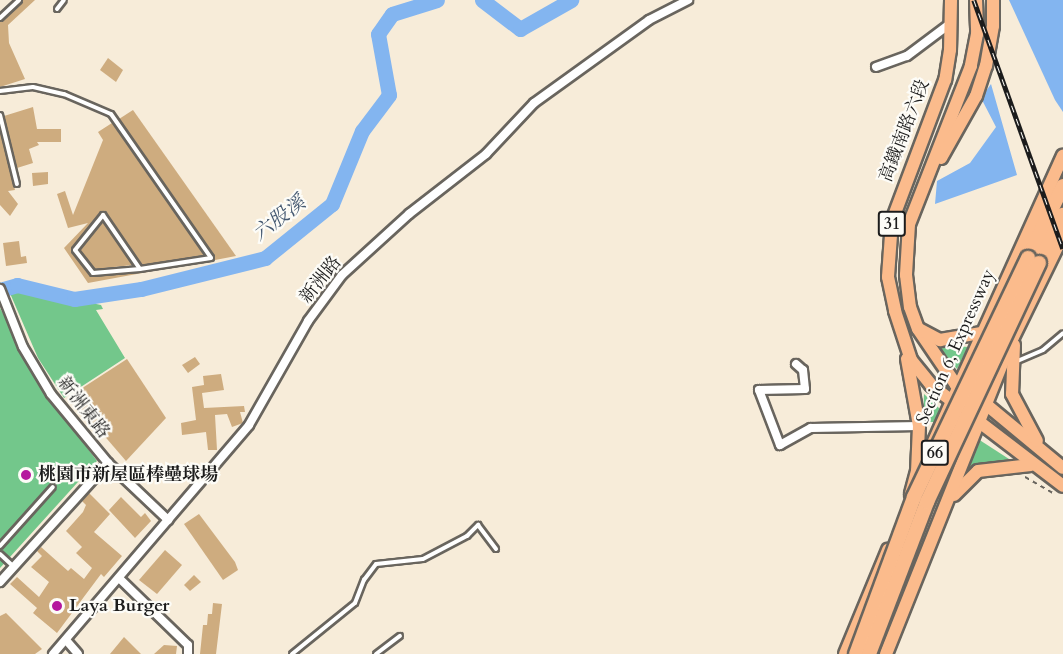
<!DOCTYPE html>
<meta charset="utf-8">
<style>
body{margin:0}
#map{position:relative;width:1063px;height:654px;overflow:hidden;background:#f7ecd9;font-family:Cardo,"Noto Serif TC",serif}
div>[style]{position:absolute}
.green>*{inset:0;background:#73c78b}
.water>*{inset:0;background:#83b5f0}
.river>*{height:15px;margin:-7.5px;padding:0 7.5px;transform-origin:7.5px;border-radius:7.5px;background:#83b5f0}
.building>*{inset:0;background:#ceac7f}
.path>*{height:1.5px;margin-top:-0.75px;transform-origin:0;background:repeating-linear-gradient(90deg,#69655e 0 4.5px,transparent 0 9px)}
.roads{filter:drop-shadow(2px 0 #69655e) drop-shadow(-2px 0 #69655e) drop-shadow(0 2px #69655e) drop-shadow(0 -2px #69655e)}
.lane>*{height:4px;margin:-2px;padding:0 2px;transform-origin:2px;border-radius:2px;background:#fff}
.street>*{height:8px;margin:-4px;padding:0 4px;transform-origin:4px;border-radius:4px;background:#fff}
.primary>*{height:12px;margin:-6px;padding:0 6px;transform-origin:6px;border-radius:6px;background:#fbbb8c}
.highway>*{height:14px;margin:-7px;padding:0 7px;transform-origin:7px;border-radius:7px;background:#fbbb8c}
.rail>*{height:4.5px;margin-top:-2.25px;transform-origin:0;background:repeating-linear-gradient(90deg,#fdfcf7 0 7px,#1c1c1c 0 14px);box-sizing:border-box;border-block:2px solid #1c1c1c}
.bridges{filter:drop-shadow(2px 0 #69655e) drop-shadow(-2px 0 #69655e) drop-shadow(0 2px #69655e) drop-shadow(0 -2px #69655e)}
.highway-bridge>*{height:14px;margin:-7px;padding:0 7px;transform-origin:7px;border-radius:7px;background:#fbbb8c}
.dots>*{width:16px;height:16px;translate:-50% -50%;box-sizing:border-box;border:3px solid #fdfcf7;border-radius:50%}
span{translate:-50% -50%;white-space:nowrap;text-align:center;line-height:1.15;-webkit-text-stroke:4.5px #fdfcf7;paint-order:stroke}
.shield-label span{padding:2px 4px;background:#fdfcf7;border:2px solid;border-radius:4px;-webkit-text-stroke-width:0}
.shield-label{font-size:16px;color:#1c1c1c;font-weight:700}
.street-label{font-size:18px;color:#1c1c1c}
.poi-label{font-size:18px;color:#1c1c1c;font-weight:700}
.left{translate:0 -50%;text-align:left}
.water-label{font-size:20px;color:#455971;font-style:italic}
</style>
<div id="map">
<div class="green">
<div style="clip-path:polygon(26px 289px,101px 305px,103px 309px,96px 310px,125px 358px,64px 398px,38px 358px,9px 291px)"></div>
<div style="clip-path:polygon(0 308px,42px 387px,97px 461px,0 568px)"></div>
<div style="clip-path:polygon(943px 345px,968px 347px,957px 369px,940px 348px)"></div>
<div style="clip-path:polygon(924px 394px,940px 409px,935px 422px,923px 422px)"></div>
<div style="clip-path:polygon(978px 439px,1009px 459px,965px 471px)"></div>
</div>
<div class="water">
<div style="clip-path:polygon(1009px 0,1063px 0,1063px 112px,1055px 100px)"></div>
<div style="clip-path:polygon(991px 84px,1017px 175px,935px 204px,937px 181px,970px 163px,996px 127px,981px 98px)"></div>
</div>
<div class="river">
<div style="left:482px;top:0;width:48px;rotate:37.3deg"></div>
<div style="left:520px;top:29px;width:59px;rotate:-29.6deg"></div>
<div style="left:0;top:290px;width:18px;rotate:-16deg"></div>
<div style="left:17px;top:285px;width:59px;rotate:13.8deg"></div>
<div style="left:74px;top:299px;width:68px;rotate:-8.5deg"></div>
<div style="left:141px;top:289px;width:128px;rotate:-14deg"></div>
<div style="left:265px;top:258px;width:86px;rotate:-38.9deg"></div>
<div style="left:332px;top:204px;width:79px;rotate:-67.7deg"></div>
<div style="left:362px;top:131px;width:45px;rotate:-53.1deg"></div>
<div style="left:389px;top:95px;width:62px;rotate:-100.2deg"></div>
<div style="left:378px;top:34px;width:24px;rotate:-55deg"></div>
<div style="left:392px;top:14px;width:47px;rotate:-17.3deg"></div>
</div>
<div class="building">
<div style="clip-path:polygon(23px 0,35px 0,8px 25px,9px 43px,25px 79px,0 87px,0 22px)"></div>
<div style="clip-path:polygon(108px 58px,123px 70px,116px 82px,100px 70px)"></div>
<div style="clip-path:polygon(33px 107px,37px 129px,61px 129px,61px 142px,37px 142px,39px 145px,29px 149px,33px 163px,17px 168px,4px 116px)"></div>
<div style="clip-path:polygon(133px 110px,236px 256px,215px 260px,119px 119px)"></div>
<div style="clip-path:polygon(112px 123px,204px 255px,142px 265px,102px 211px,71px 250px,90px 276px,153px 271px,88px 283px,64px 248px,88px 223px,68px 228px,57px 194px,65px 191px,73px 215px,103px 140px,98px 132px)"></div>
<div style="clip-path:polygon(0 132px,15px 190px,8px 191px,18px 204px,10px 216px,0 205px)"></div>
<div style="clip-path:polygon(48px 172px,48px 184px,33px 186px,32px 173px)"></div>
<div style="clip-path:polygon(103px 222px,133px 265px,95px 269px,80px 250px)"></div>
<div style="clip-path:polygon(19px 241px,21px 257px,26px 256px,27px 263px,6px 266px,3px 243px)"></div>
<div style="clip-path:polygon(195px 357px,200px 364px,188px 373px,182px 365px)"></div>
<div style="clip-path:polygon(127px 359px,166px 418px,126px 461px,70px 396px)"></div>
<div style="clip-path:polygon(221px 374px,224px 390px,202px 393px,204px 408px,244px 406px,245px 412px,240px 412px,243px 423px,232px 427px,227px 414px,215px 415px,217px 450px,208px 450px,206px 432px,182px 435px,181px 423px,196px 420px,192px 387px,204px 385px,203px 376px)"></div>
<div style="clip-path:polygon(89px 493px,110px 514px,94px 532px,122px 556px,104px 577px,101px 574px,57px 633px,33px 613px,37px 608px,10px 584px,17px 577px,39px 597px,49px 582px,31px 567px,42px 556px,37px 551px,41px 547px,68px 571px,71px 568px,84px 579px,92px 568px,76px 553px,82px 547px,66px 531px,83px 512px,86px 505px,82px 501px)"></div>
<div style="clip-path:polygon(121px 497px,141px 517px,145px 513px,151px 521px,135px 538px,109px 510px)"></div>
<div style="clip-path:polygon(199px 514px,235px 562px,238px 570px,223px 580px,184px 524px)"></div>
<div style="clip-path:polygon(165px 550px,182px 565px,157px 594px,139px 580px)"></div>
<div style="clip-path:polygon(194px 575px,201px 582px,190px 591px,184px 585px)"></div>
<div style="clip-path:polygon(213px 603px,222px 604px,216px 654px,200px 654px,203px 625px,207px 625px,208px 614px,212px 614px)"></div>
<div style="clip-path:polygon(6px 613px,42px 649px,35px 654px,0 654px,0 616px)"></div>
<div style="clip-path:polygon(124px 637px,141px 654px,110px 654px)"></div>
<div style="clip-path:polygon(164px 645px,177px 646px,176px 654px,154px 654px)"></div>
</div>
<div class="path">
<div style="left:1025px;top:477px;width:34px;rotate:30deg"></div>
</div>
<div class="roads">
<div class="lane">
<div style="left:57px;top:9px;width:11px;rotate:-52deg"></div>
<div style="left:0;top:18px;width:26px;rotate:-43deg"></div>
<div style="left:0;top:91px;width:33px;rotate:-7deg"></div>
<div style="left:33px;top:87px;width:32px;rotate:13deg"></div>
<div style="left:64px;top:94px;width:51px;rotate:23.1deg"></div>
<div style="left:111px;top:114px;width:175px;rotate:55.2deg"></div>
<div style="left:211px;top:258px;width:72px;rotate:171.2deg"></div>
<div style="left:140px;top:269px;width:47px;rotate:175.1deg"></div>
<div style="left:93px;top:273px;width:29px;rotate:-128deg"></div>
<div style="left:75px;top:250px;width:45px;rotate:-51.3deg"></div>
<div style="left:103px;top:215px;width:65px;rotate:55.6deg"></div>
<div style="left:0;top:115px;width:71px;rotate:76.2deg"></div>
<div style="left:1015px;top:362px;width:30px;rotate:-23deg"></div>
<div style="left:1043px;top:350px;width:26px;rotate:-40deg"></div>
<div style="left:0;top:546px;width:79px;rotate:-48.1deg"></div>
<div style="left:0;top:554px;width:18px;rotate:43deg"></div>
<div style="left:292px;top:654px;width:81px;rotate:-39deg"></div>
<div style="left:355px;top:603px;width:25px;rotate:-69deg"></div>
<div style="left:364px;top:580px;width:20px;rotate:-53deg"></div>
<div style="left:376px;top:564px;width:47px;rotate:-6.1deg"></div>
<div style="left:423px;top:559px;width:50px;rotate:-27.6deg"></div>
<div style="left:467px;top:536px;width:16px;rotate:-45deg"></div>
<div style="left:478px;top:525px;width:30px;rotate:53deg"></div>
<div style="left:376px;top:654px;width:30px;rotate:-37deg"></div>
</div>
<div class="street">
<div style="left:876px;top:67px;width:33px;rotate:-20deg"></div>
<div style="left:907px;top:56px;width:55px;rotate:-36.9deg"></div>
<div style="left:0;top:289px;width:62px;rotate:68.4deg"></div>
<div style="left:23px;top:347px;width:55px;rotate:59.2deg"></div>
<div style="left:51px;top:394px;width:89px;rotate:50.4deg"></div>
<div style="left:108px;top:463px;width:83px;rotate:43.5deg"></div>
<div style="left:796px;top:364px;width:9px;rotate:41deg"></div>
<div style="left:803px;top:370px;width:19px;rotate:84deg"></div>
<div style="left:805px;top:389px;width:46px;rotate:178.8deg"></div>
<div style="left:759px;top:390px;width:59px;rotate:69.1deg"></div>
<div style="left:780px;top:445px;width:35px;rotate:-29deg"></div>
<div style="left:811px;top:428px;width:108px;rotate:-1.1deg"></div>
<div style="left:119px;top:578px;width:96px;rotate:44.2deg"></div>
<div style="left:188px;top:645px;width:9px;rotate:90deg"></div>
<div style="left:0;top:582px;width:161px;rotate:-47.8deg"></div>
<div style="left:66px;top:640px;width:18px;rotate:49deg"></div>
<div style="left:53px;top:654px;width:301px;rotate:-49.4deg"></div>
<div style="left:249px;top:425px;width:120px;rotate:-60.4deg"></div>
<div style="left:308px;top:321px;width:57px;rotate:-53.5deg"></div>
<div style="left:342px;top:275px;width:91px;rotate:-42.3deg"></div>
<div style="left:409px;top:214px;width:98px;rotate:-37.9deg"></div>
<div style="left:486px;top:154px;width:70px;rotate:-46.7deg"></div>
<div style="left:534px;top:103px;width:142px;rotate:-35.8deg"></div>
<div style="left:649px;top:20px;width:44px;rotate:-27.1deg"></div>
</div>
<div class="primary">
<div style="left:951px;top:0;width:50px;rotate:91.1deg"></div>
<div style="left:950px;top:50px;width:30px;rotate:99deg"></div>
<div style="left:945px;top:80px;width:151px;rotate:110.6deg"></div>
<div style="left:892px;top:221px;width:56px;rotate:94.1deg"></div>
<div style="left:888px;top:277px;width:35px;rotate:78deg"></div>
<div style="left:895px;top:311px;width:52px;rotate:71.9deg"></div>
<div style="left:911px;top:360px;width:32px;rotate:51deg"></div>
<div style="left:931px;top:385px;width:166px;rotate:37.4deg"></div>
<div style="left:976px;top:0;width:34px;rotate:88deg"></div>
<div style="left:977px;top:34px;width:33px;rotate:101deg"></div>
<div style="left:971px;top:66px;width:170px;rotate:111.4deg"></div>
<div style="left:909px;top:224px;width:51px;rotate:93.4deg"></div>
<div style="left:906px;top:275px;width:32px;rotate:83deg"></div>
<div style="left:910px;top:307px;width:23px;rotate:70deg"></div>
<div style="left:918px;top:329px;width:68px;rotate:55.8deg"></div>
<div style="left:956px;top:385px;width:38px;rotate:33deg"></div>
<div style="left:988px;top:406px;width:97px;rotate:39.6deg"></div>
<div style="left:941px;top:158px;width:71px;rotate:-60.6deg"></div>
<div style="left:976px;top:96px;width:32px;rotate:-72deg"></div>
<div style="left:986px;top:66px;width:41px;rotate:-80.1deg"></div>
<div style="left:993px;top:26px;width:26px;rotate:-90deg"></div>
<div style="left:919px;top:329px;width:24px;rotate:28deg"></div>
<div style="left:940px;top:340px;width:42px;rotate:-9.7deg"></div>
<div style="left:1014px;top:345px;width:49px;rotate:92.3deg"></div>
<div style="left:1012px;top:394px;width:53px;rotate:62deg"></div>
<div style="left:907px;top:359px;width:68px;rotate:79.8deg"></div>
<div style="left:919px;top:426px;width:45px;rotate:92.5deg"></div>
<div style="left:917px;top:471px;width:24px;rotate:105deg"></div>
<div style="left:926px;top:459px;width:333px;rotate:-65.7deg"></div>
<div style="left:954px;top:495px;width:34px;rotate:-45deg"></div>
<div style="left:978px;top:471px;width:53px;rotate:-6.5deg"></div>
<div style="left:845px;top:654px;width:113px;rotate:-67.5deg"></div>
<div style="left:886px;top:654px;width:341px;rotate:-68.2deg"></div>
<div style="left:1013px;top:337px;width:114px;rotate:-63.9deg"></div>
</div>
<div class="highway">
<div style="left:1028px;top:258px;width:80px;rotate:-64.1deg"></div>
<div style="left:1039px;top:263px;width:54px;rotate:-63.4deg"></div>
</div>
</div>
<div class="rail">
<div style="left:974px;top:0;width:264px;rotate:70.3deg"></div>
</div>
<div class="bridges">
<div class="highway-bridge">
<div style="left:856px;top:654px;width:167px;rotate:-69.7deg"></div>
<div style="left:914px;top:497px;width:265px;rotate:-64.5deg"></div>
<div style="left:869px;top:654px;width:163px;rotate:-69.1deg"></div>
<div style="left:927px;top:502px;width:264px;rotate:-64.9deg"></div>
</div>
</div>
<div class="dots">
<div style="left:26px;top:475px;background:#b5179e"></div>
<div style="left:57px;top:606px;background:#b5179e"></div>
</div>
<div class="shield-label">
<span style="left:892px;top:224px">31</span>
<span style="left:935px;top:453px">66</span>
</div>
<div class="street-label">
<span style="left:905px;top:131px;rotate:-69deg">高鐵南路六段</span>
<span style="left:321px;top:280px;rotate:-51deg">新洲路</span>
<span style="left:956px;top:347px;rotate:-66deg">Section 6, Expressway</span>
<span style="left:83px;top:408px;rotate:52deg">新洲東路</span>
</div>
<div class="poi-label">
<span class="left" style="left:38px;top:475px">桃園市新屋區棒壘球場</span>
<span class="left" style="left:69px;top:606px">Laya Burger</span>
</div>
<div class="water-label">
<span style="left:279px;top:218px;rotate:-38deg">六股溪</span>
</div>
</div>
